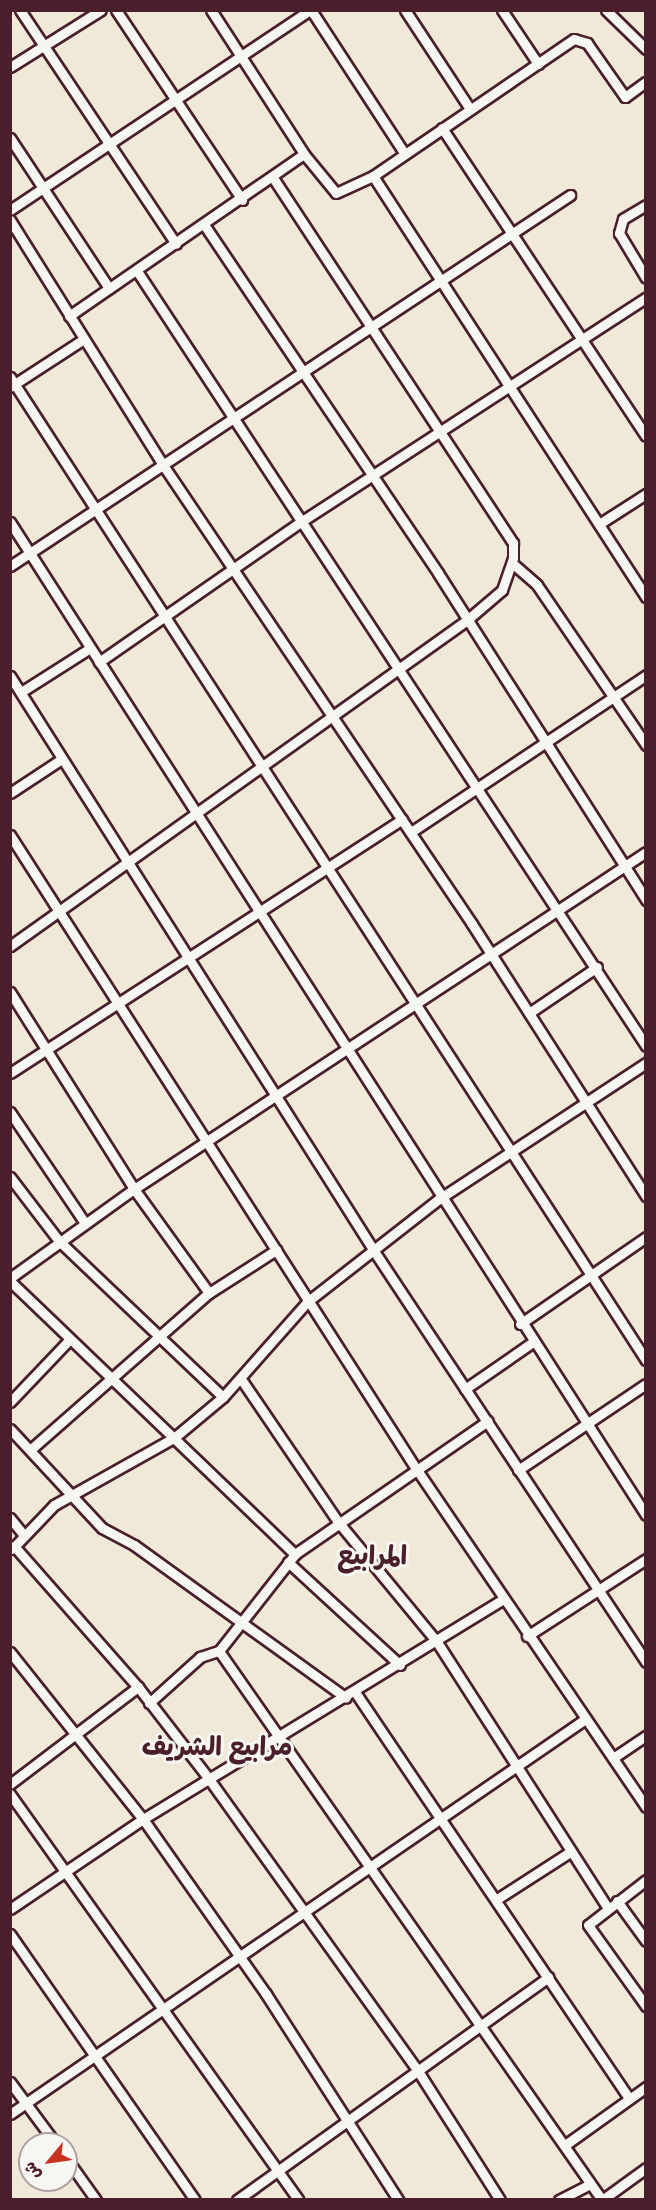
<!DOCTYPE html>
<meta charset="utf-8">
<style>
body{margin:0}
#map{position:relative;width:656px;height:2210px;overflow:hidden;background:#f0e9d7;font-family:Dekko,"Playpen Sans Arabic",sans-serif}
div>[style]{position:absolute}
.roads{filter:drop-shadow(2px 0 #4a1f2b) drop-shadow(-2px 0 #4a1f2b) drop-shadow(0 2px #4a1f2b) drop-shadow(0 -2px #4a1f2b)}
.street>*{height:9px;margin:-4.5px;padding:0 4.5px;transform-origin:4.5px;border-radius:4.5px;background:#f6f6f2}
span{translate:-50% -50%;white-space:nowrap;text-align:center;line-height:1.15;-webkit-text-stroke:6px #f6f6f2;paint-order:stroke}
.neighbourhood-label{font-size:26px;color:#4a1f2b;font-weight:700}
.frame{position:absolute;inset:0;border:12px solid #4a1f2b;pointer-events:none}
.north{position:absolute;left:18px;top:2132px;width:60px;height:60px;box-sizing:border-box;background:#f6f6f2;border:2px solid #b1a0a2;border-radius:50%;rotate:241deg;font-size:16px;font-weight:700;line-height:24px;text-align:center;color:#4a1f2b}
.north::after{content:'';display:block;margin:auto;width:21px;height:27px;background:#c8321e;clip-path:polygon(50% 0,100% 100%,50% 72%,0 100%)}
</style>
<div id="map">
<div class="roads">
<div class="street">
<div style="left:20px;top:10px;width:281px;rotate:56.3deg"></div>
<div style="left:116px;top:10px;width:228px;rotate:56.4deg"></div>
<div style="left:211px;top:10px;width:171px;rotate:57.1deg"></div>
<div style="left:304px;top:154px;width:50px;rotate:50.6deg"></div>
<div style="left:336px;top:193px;width:41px;rotate:-24.7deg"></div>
<div style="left:373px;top:176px;width:243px;rotate:-34.3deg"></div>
<div style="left:574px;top:39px;width:14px;rotate:17deg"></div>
<div style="left:587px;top:43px;width:66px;rotate:54.9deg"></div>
<div style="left:625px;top:97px;width:26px;rotate:-36deg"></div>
<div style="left:311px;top:10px;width:172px;rotate:56.9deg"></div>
<div style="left:405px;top:10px;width:118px;rotate:56.7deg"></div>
<div style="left:502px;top:10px;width:65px;rotate:56.3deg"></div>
<div style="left:606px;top:10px;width:56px;rotate:44.3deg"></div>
<div style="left:10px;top:67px;width:107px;rotate:-32.1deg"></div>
<div style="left:442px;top:128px;width:369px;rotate:56.5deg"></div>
<div style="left:10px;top:138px;width:180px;rotate:56.6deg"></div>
<div style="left:373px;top:176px;width:502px;rotate:57.04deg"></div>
<div style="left:646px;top:205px;width:27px;rotate:149deg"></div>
<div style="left:623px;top:219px;width:15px;rotate:106deg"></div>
<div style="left:619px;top:233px;width:52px;rotate:59deg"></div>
<div style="left:10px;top:210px;width:361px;rotate:-33.7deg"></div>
<div style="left:10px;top:220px;width:285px;rotate:58deg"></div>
<div style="left:161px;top:462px;width:557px;rotate:56.05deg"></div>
<div style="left:472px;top:924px;width:323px;rotate:57.4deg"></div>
<div style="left:205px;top:226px;width:418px;rotate:56.1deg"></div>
<div style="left:438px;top:573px;width:388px;rotate:57.5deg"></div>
<div style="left:137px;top:271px;width:927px;rotate:56.7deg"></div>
<div style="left:69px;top:316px;width:285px;rotate:-34.6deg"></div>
<div style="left:10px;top:377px;width:1171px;rotate:57.1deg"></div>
<div style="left:10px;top:387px;width:88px;rotate:-33deg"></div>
<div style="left:10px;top:522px;width:1179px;rotate:57.36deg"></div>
<div style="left:599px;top:524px;width:56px;rotate:-32.6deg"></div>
<div style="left:512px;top:563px;width:33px;rotate:41deg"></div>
<div style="left:537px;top:585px;width:194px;rotate:55.7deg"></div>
<div style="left:10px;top:566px;width:672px;rotate:-33.52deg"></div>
<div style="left:99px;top:662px;width:247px;rotate:-34.8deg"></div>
<div style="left:302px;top:521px;width:410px;rotate:-33deg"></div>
<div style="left:10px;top:676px;width:681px;rotate:57.66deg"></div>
<div style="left:374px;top:1251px;width:493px;rotate:56.5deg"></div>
<div style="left:21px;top:692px;width:82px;rotate:-32.5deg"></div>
<div style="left:10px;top:793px;width:60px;rotate:-33.4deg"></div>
<div style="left:411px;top:832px;width:283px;rotate:-33.7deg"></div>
<div style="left:10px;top:835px;width:751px;rotate:57.35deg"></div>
<div style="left:415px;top:1467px;width:411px;rotate:55.8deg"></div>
<div style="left:10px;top:946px;width:561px;rotate:-35.5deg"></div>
<div style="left:467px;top:620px;width:46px;rotate:-40.6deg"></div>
<div style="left:502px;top:590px;width:34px;rotate:-71deg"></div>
<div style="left:513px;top:558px;width:15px;rotate:-90deg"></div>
<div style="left:513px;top:543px;width:435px;rotate:-123.3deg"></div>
<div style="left:10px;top:992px;width:233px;rotate:57.8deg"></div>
<div style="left:134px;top:1189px;width:128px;rotate:54.2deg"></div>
<div style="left:529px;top:1013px;width:82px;rotate:-34.1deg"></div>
<div style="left:10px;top:1073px;width:467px;rotate:-32.9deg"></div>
<div style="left:10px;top:1112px;width:134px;rotate:56deg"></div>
<div style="left:10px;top:1177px;width:81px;rotate:52.6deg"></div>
<div style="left:59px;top:1241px;width:226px;rotate:43.6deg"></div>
<div style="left:10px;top:1278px;width:153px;rotate:-35.7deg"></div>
<div style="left:134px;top:1189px;width:613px;rotate:-33.35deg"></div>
<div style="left:10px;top:1281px;width:395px;rotate:43.8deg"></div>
<div style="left:520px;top:1324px;width:153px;rotate:-34.6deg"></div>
<div style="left:241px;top:1379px;width:174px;rotate:55.8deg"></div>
<div style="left:339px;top:1523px;width:154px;rotate:50.5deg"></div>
<div style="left:437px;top:1642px;width:315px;rotate:57.3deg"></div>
<div style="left:465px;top:1389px;width:83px;rotate:-34.7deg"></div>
<div style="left:10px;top:1402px;width:87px;rotate:-46.4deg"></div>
<div style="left:10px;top:1429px;width:135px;rotate:47.1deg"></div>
<div style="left:102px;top:1528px;width:36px;rotate:28deg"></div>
<div style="left:134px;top:1545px;width:261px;rotate:35.8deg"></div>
<div style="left:30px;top:1450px;width:238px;rotate:-41.3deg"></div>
<div style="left:209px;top:1293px;width:80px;rotate:-32.7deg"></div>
<div style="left:518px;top:1470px;width:154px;rotate:-33.9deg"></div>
<div style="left:10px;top:1518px;width:21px;rotate:51deg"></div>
<div style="left:14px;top:1546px;width:188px;rotate:48.7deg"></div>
<div style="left:138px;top:1687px;width:116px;rotate:52.3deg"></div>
<div style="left:209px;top:1779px;width:355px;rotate:54.4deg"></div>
<div style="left:416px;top:2068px;width:156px;rotate:57.5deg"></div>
<div style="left:12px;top:1549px;width:61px;rotate:-46.3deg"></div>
<div style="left:54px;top:1505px;width:139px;rotate:-29.3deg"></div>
<div style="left:175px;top:1437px;width:62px;rotate:-39.8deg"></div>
<div style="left:223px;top:1397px;width:127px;rotate:-48.5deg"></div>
<div style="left:307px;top:1302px;width:167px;rotate:-38deg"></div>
<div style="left:439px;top:1199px;width:248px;rotate:-33.3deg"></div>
<div style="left:288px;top:1562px;width:152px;rotate:42.6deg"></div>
<div style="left:527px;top:1636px;width:142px;rotate:-32.9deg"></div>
<div style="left:219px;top:1651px;width:669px;rotate:55.1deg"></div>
<div style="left:602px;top:2200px;width:54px;rotate:-36deg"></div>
<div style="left:10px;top:1652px;width:213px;rotate:51.5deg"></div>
<div style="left:143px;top:1819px;width:214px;rotate:54.9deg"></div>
<div style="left:266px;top:1994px;width:245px;rotate:57.3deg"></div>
<div style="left:355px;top:1692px;width:490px;rotate:56deg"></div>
<div style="left:149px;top:1703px;width:69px;rotate:-42deg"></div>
<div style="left:200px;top:1657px;width:20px;rotate:-18deg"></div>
<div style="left:219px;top:1651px;width:123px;rotate:-51.9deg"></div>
<div style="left:295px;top:1554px;width:234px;rotate:-34.6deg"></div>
<div style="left:613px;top:1758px;width:40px;rotate:-34deg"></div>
<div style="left:10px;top:1784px;width:161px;rotate:-37.2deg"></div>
<div style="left:10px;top:1794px;width:498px;rotate:54.6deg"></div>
<div style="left:646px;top:1880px;width:73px;rotate:142.2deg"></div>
<div style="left:588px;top:1925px;width:100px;rotate:54.4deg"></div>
<div style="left:497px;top:1899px;width:87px;rotate:-32.8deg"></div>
<div style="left:617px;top:1901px;width:49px;rotate:54.1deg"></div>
<div style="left:10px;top:1909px;width:161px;rotate:-34.1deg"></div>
<div style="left:143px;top:1819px;width:421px;rotate:-31.4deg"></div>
<div style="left:10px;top:1934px;width:324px;rotate:55.2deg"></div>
<div style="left:10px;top:2082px;width:77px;rotate:53.4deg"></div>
<div style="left:10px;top:2114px;width:696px;rotate:-34.47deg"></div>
<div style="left:565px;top:2145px;width:100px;rotate:-35.6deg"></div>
<div style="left:66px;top:2158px;width:52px;rotate:54.5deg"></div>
<div style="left:237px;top:2200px;width:383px;rotate:-35.6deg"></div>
<div style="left:559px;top:2200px;width:35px;rotate:-27deg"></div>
</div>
</div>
<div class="neighbourhood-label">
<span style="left:372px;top:1559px">المرابيع</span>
<span style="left:217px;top:1750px">مرابيع الشريف</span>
</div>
<div class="frame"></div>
<div class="north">ش</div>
</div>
